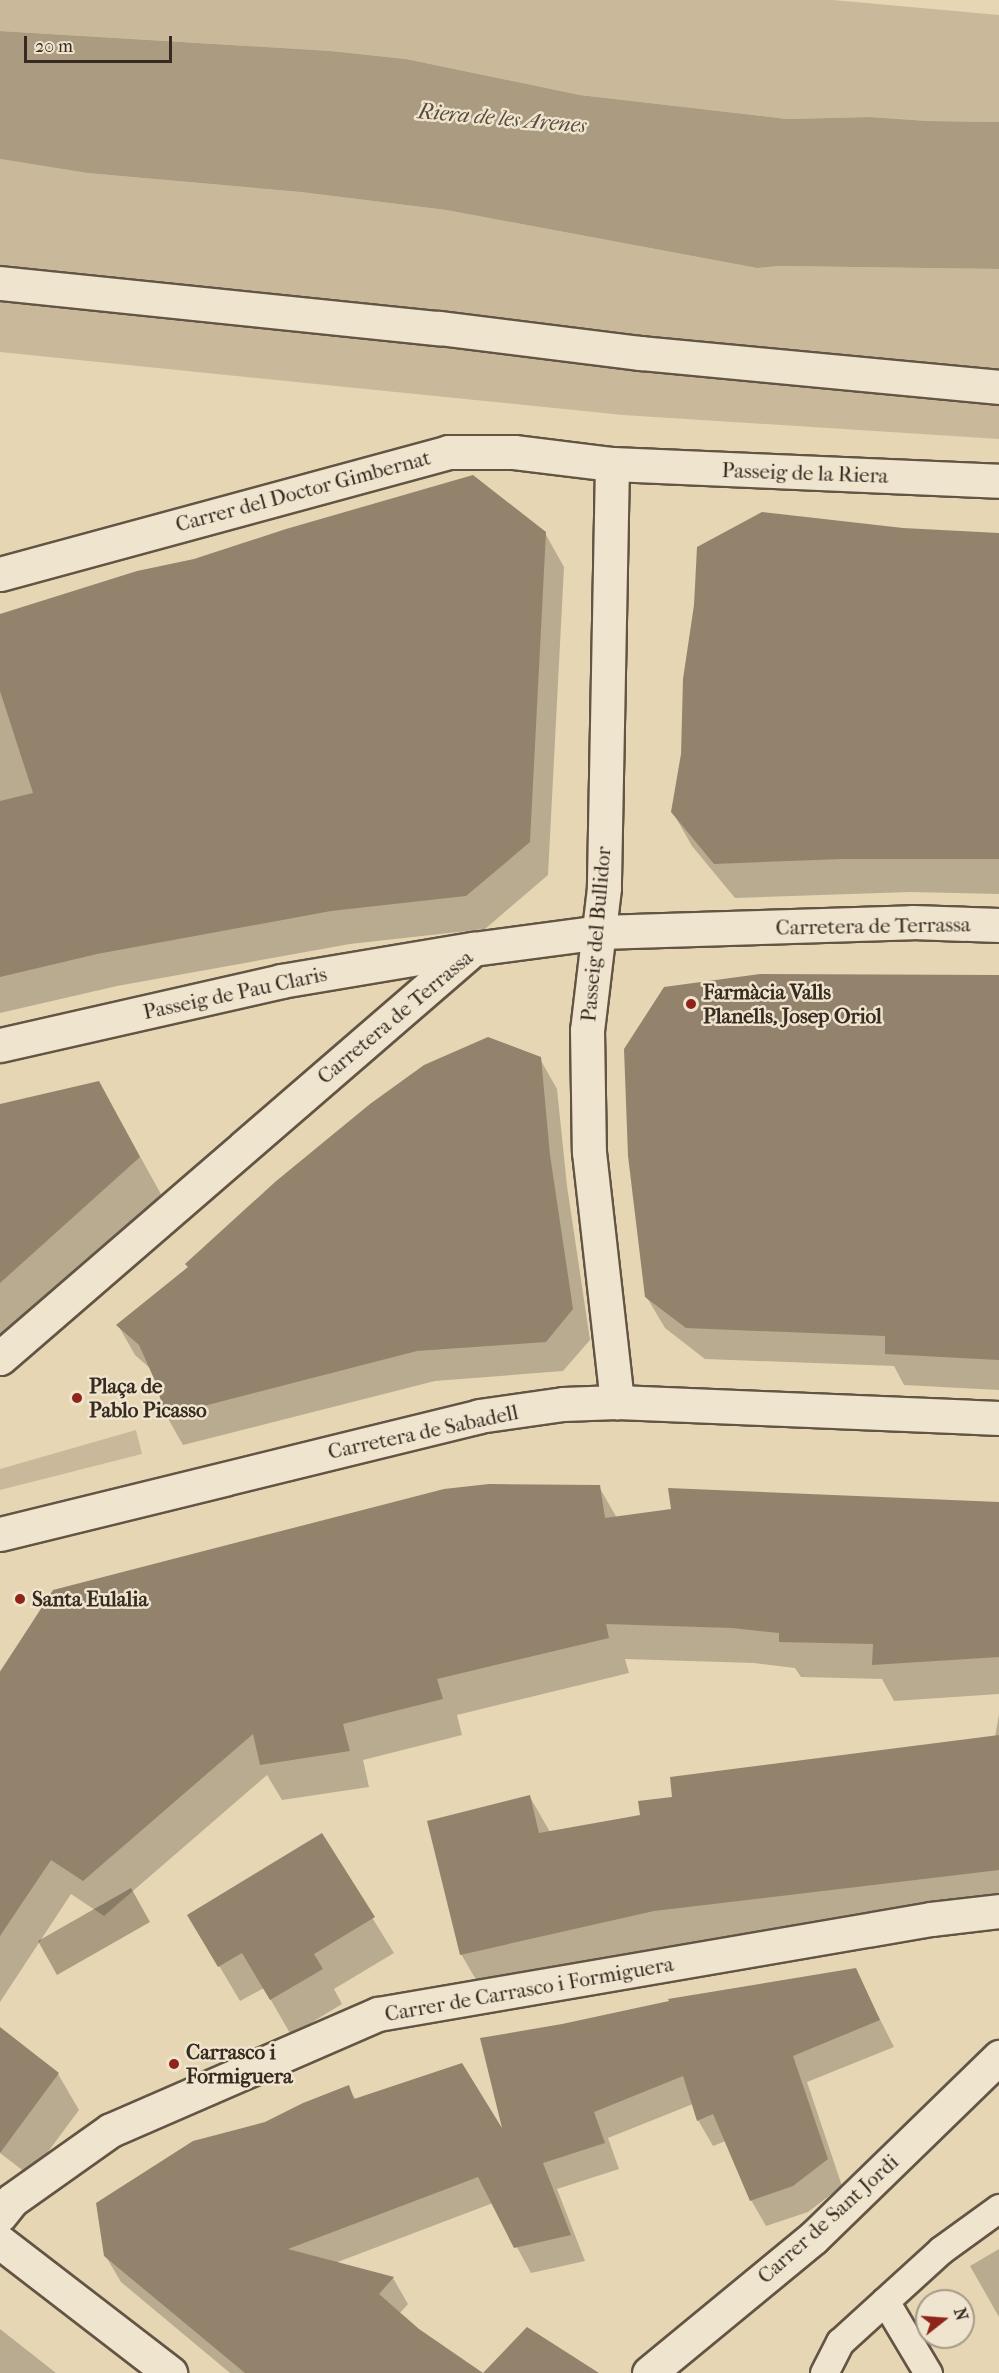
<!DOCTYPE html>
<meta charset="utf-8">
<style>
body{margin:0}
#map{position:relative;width:999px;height:2373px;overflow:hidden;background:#e7d6b3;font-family:"IM FELL French Canon",serif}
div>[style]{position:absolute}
.green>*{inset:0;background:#c9b99a}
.water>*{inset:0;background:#ab9c81}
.shadow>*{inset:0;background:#0003}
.building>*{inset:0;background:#93836c}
.roads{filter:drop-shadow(2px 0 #635545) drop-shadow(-2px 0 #635545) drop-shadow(0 2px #635545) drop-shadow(0 -2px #635545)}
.lane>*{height:27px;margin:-13.5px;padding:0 13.5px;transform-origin:13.5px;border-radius:13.5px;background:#efe4ce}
.street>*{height:33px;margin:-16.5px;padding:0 16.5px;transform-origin:16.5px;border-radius:16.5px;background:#efe4ce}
.secondary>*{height:33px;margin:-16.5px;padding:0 16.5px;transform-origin:16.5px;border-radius:16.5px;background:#efe4ce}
.dots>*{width:16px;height:16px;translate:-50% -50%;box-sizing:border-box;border:3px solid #efe4ce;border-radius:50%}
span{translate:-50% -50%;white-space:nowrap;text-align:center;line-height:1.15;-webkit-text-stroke:5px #efe4ce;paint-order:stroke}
.street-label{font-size:21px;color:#372a20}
.poi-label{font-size:21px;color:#372a20;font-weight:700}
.left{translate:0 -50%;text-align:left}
.water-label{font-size:22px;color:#5a4c3d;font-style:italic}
.north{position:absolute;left:915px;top:2289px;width:60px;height:60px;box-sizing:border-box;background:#efe4ce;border:2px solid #a59a88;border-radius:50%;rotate:73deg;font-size:16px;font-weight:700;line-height:24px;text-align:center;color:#372a20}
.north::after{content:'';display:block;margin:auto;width:21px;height:27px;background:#8f2418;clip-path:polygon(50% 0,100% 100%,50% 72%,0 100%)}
.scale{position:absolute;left:24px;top:36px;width:148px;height:27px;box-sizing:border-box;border:3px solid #372a20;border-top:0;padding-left:8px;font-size:18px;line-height:21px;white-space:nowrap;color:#372a20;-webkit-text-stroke:4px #efe4ce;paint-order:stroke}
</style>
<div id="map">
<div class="green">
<div style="clip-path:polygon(0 0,833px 0,999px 15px,999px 122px,928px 121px,870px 117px,787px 119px,580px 95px,406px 59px,331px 51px,0 31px)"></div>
<div style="clip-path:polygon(0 159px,87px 173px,300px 192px,446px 210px,757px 268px,780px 266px,999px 269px,999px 439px,623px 415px,0 352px)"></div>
<div style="clip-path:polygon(136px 1430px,142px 1454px,0 1490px,0 1469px)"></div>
</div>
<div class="water">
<div style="clip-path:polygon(0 31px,331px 51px,406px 59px,580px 95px,787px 119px,870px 117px,928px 121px,999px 122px,999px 269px,780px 266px,757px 268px,446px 210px,300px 192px,87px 173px,0 159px)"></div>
<div style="clip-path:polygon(131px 1888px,150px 1922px,57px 1975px,38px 1941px)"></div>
</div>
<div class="shadow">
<div style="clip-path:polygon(903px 530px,999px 534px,999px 894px,910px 892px,735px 898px,692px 846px,672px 811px)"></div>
<div style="clip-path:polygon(545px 533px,564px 567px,548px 875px,485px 929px,350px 944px,117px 986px,0 1013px,0 615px)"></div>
<div style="clip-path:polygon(999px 978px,999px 1390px,904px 1385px,894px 1366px,705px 1359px,665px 1328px,646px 1296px)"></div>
<div style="clip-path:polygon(540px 1059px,557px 1089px,567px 1186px,590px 1340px,563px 1371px,435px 1381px,183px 1445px,166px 1415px,152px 1370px,135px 1355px,118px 1325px,189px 1268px)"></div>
<div style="clip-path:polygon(0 1106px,121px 1122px,162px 1196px,0 1344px)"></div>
<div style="clip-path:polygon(599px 1487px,617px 1518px,999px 1503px,999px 1694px,894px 1701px,882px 1679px,801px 1677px,795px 1668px,754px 1663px,625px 1659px,629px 1673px,457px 1715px,462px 1735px,363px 1760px,369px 1787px,282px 1800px,267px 1775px,104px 1916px,71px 1894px,0 2002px,0 1671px,54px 1591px)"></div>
<div style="clip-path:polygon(999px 1714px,999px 1907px,675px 1946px,482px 1990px,461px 1954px,530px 1797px,550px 1832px,642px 1816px,674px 1798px,995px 1737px)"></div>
<div style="clip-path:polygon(321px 1835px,394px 1953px,334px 1989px,342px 2004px,291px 2035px,264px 1988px,240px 2001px,189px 1915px)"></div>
<div style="clip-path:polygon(855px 1970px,894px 2047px,807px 2082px,842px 2186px,808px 2212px,766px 2226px,751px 2200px,726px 2141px,713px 2146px,698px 2120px,693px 2104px,608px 2138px,619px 2169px,557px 2189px,585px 2261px,531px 2273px,493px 2203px,335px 2263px,393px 2278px,408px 2304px,399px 2314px,418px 2330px,481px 2373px,230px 2373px,121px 2282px,105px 2255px,266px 2123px,348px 2087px,356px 2100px,504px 2135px)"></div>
<div style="clip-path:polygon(0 2028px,58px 2074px,79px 2110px,30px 2176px,0 2153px)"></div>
<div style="clip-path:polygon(999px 2249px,999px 2317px,970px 2266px)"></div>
<div style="clip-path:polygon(0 2329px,56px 2373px,0 2373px)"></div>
</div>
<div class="building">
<div style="clip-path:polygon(473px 475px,546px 532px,530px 842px,466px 896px,331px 911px,97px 954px,0 977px,0 801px,33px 793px,0 691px,0 614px,137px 571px,194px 559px,286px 529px)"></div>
<div style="clip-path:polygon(762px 512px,903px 528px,999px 533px,999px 859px,841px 859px,714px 864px,671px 812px,681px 754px,683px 679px,694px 605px,697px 547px)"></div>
<div style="clip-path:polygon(760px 974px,999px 975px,999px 1360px,885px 1354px,885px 1336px,686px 1328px,645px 1297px,628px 1156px,624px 1049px,664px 987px)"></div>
<div style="clip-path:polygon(488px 1037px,541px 1057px,550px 1155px,573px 1309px,546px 1342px,417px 1351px,165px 1416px,156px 1383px,139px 1345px,116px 1325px,188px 1267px,185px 1264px,275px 1182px,370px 1104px,424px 1065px)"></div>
<div style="clip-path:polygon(99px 1081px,140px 1157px,0 1283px,0 1104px)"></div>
<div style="clip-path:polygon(489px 1484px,600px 1485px,605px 1518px,671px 1509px,668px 1488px,999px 1502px,999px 1657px,872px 1665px,873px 1644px,779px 1642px,779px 1633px,732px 1628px,606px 1624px,609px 1638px,437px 1679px,443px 1699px,343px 1724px,350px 1751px,260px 1765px,253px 1734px,83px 1881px,51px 1860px,0 1936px,0 1672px,53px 1590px,444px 1489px)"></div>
<div style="clip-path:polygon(999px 1735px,999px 1870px,654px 1911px,460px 1955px,427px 1821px,530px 1795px,539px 1833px,640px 1815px,638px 1801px,672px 1797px,670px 1777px)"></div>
<div style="clip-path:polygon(322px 1833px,375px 1917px,314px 1954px,323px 1969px,270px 2000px,242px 1953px,218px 1967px,187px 1915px)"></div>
<div style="clip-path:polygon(856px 1968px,880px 2020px,793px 2056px,828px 2159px,793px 2186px,750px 2201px,713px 2114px,697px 2121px,683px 2076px,594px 2112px,605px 2143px,543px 2163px,571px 2235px,514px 2248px,478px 2177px,288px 2249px,394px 2277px,379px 2294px,419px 2329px,483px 2373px,527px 2327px,599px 2373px,245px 2373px,104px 2256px,96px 2203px,193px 2141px,265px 2122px,303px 2103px,349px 2085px,354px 2099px,462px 2063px,502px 2128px,480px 2038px,562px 2024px,669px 2001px,668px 1999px)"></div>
<div style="clip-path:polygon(0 2027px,59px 2073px,0 2153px)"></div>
</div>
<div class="roads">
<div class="lane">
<div style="left:885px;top:2301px;width:84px;rotate:59.2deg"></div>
<div style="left:824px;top:2373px;width:35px;rotate:-63deg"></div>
<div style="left:840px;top:2342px;width:137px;rotate:-42.3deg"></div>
<div style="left:941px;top:2250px;width:72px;rotate:-35.9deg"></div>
</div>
<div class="street">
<div style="left:612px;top:464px;width:424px;rotate:91.1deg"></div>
<div style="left:604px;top:888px;width:143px;rotate:96.8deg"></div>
<div style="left:587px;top:1030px;width:122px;rotate:89.1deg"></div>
<div style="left:589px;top:1152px;width:252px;rotate:83.6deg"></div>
<div style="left:0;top:574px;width:464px;rotate:-15.2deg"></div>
<div style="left:448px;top:452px;width:66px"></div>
<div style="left:514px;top:452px;width:99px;rotate:7deg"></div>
<div style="left:612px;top:464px;width:387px;rotate:2.5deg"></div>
<div style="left:0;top:1045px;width:288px;rotate:-12.8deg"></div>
<div style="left:281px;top:981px;width:195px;rotate:-9.5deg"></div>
<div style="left:0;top:1534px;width:493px;rotate:-13.8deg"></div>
<div style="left:479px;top:1416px;width:85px;rotate:-8.1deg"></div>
<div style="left:563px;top:1404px;width:54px;rotate:-2.1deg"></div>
<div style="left:617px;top:1402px;width:382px;rotate:2.4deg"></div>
<div style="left:0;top:2215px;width:19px;rotate:-51deg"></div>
<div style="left:12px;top:2200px;width:121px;rotate:-35.3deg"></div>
<div style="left:111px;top:2130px;width:291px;rotate:-23.5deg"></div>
<div style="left:378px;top:2014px;width:561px;rotate:-9.75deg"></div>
<div style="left:931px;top:1919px;width:68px;rotate:-6.7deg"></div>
<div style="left:0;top:2242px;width:215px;rotate:37.6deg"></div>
<div style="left:649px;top:2373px;width:212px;rotate:-39.5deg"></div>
<div style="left:813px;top:2238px;width:260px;rotate:-44.2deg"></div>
</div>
<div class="secondary">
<div style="left:0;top:283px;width:441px;rotate:5.9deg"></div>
<div style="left:439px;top:328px;width:203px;rotate:7.1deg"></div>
<div style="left:640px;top:353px;width:361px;rotate:5.4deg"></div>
<div style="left:0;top:1358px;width:625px;rotate:-40.85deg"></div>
<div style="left:473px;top:949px;width:128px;rotate:-7.6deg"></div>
<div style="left:600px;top:932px;width:312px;rotate:-1.8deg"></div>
<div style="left:912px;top:922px;width:87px;rotate:2deg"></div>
</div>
</div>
<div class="dots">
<div style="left:691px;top:1004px;background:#8f2418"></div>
<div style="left:77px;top:1398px;background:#8f2418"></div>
<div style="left:20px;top:1599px;background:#8f2418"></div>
<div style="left:174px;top:2064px;background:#8f2418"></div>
</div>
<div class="street-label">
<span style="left:805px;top:473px;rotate:2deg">Passeig de la Riera</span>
<span style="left:303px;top:491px;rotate:-15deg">Carrer del Doctor Gimbernat</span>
<span style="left:873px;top:926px;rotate:-1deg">Carretera de Terrassa</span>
<span style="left:596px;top:934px;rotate:-85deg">Passeig del Bullidor</span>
<span style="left:235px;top:993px;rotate:-12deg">Passeig de Pau Claris</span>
<span style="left:395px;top:1017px;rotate:-40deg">Carretera de Terrassa</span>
<span style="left:423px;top:1432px;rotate:-12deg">Carretera de Sabadell</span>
<span style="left:529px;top:1989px;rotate:-10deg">Carrer de Carrasco i Formiguera</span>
<span style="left:828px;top:2219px;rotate:-42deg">Carrer de Sant Jordi</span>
</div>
<div class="poi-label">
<span class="left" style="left:703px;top:1004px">Farmàcia Valls<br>Planells, Josep Oriol</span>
<span class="left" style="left:89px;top:1398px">Plaça de<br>Pablo Picasso</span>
<span class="left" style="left:32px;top:1599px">Santa Eulalia</span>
<span class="left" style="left:186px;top:2064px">Carrasco i<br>Formiguera</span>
</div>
<div class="water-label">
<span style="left:502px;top:119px;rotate:5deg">Riera de les Arenes</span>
</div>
<div class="north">N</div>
<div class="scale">20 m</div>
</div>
